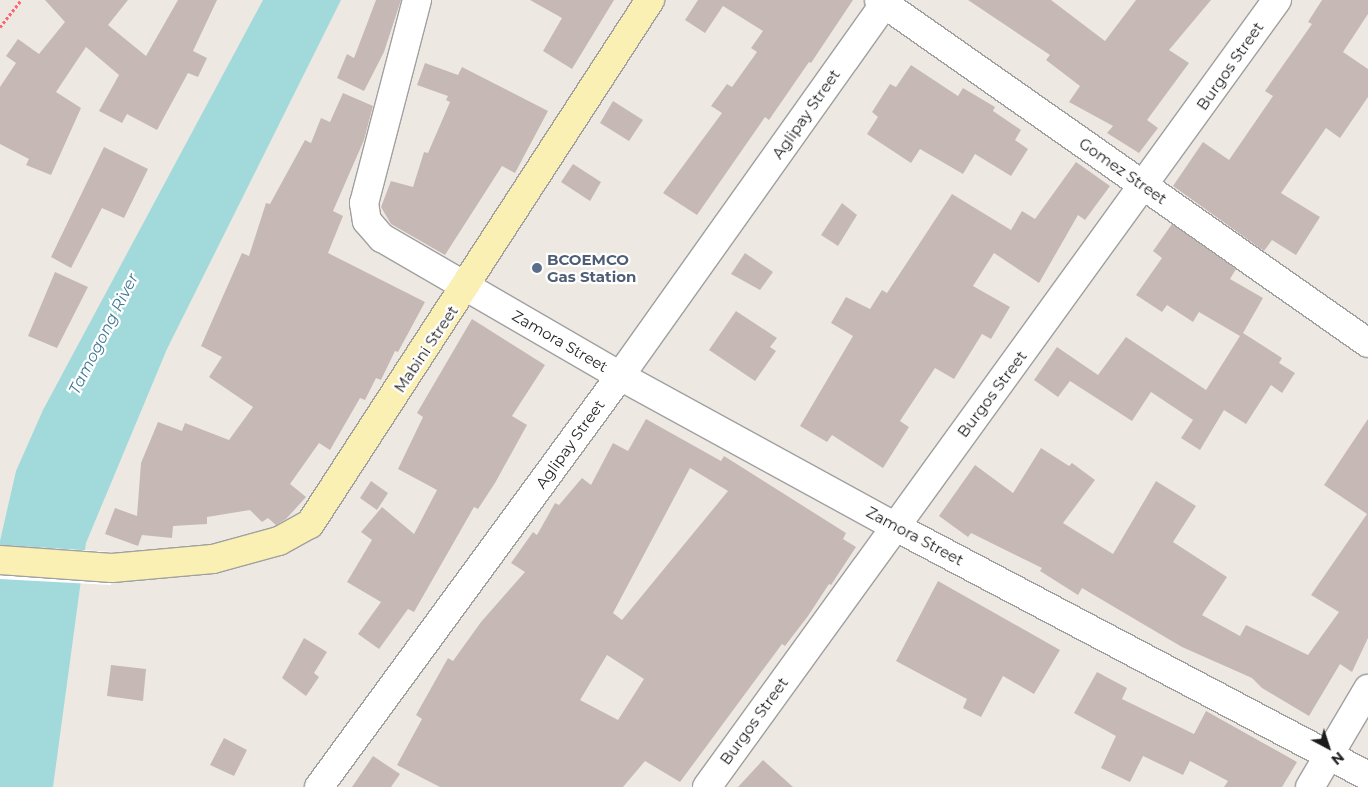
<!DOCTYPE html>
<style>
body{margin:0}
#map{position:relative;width:1368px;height:787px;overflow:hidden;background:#eee8e2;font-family:Montserrat,sans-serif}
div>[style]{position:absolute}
.water>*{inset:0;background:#a2dadc}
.pier>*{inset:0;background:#fff}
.building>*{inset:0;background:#c6b9b5}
.path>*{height:3px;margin-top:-1.5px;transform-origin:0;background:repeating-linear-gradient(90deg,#fa6673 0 2.5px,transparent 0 5px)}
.roads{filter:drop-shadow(1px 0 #a0a0a0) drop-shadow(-1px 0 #a0a0a0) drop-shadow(0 1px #a0a0a0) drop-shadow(0 -1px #a0a0a0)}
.street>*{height:28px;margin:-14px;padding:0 14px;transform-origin:14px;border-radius:14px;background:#fff}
.secondary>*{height:28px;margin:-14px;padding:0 14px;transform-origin:14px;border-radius:14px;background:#faf0b4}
.dots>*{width:14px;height:14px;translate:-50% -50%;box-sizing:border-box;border:2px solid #fff;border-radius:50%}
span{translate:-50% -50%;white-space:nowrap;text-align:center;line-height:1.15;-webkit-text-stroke:4.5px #fff;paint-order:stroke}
.street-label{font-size:15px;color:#1c1c1c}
.service-label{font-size:15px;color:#4e5e75;font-weight:700}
.left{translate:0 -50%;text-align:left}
.water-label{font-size:16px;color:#417a95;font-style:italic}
.north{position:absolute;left:1303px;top:722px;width:50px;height:50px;-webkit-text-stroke:4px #fff;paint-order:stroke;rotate:140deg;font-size:14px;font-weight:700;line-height:20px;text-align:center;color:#1c1c1c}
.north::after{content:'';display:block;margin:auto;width:18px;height:22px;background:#1c1c1c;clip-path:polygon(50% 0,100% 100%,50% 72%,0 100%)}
</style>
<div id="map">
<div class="water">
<div style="clip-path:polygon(263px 0,341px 0,167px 349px,86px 543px,53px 787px,0 787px,0 541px,16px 471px,43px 410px)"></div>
</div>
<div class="pier">
<div style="clip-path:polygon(0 545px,113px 552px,111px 585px,0 579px)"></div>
</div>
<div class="building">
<div style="clip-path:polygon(45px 0,128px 0,108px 25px,146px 56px,178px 0,217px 0,193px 51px,207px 58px,198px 77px,188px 73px,157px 130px,127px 114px,122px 123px,99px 111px,119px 75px,86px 47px,56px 92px,81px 108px,51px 175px,26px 165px,29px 159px,0 144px,0 87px,16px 63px,6px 56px,18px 39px,39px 54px,65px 22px)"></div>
<div style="clip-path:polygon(376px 0,401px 0,384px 52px,364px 91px,337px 78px,347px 54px,354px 58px)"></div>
<div style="clip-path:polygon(530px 0,614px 0,572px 69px,543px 51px,562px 18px)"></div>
<div style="clip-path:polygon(698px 0,853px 0,811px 63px,809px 62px,769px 120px,765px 117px,697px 215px,663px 193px,722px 113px,711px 106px,727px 84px,732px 87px,757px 52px,751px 48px,763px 31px,723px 6px,705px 33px,685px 20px)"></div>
<div style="clip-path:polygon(968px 0,1051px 0,1105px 41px,1136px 0,1211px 0,1169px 50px,1189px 63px,1147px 120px,1158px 128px,1139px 153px,1107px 133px,1113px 126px,1069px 102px,1080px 86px,1046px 60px,1050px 55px)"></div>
<div style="clip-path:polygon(1322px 0,1368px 0,1368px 14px,1343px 52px,1368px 69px,1368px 97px,1340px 138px,1326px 128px,1281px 193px,1320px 217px,1296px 255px,1272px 240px,1264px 251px,1173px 186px,1203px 142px,1229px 160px,1273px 96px,1265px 91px,1312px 24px,1308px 22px)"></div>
<div style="clip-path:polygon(425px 63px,458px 75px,462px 67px,548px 111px,515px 173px,502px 166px,445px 255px,391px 224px,381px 207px,391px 181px,413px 187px,424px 152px,428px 153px,450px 102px,446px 100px,448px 96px,417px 85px)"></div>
<div style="clip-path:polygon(911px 65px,958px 96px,963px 88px,995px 107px,993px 111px,1021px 130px,1015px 140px,1028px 149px,1011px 176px,975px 154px,963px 174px,920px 149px,911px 163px,867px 134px,878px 117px,872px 112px,890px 84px,896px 87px)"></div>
<div style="clip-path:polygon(343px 93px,373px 106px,364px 140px,333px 211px,343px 216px,328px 253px,425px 302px,398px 352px,395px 351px,381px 380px,376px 378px,365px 400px,360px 398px,330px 450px,319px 443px,290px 484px,306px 497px,286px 519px,276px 525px,268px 518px,262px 522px,250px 510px,207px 517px,207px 524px,173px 526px,172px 538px,142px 535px,138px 546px,105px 534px,115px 508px,137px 516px,141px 463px,158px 422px,182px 431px,185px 423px,229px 440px,253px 407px,209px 377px,222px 357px,201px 346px,242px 253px,249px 256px,266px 203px,270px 204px,305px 140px,311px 143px,321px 118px,330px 122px)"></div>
<div style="clip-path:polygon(613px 101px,643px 120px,629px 141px,600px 123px)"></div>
<div style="clip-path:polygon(104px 147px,148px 169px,124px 218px,102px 208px,71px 268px,51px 257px)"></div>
<div style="clip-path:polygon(1076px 162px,1110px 186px,1085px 220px,1078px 215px,1039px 283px,994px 253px,973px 286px,1010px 307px,991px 339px,982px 334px,954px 379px,935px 368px,900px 421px,909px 427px,883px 468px,832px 435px,827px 442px,800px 426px,853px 336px,831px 323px,846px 297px,870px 309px,882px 290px,887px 293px,952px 194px,1011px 230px,1022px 211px,1035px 219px)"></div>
<div style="clip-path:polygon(573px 164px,601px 182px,590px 201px,561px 182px)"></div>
<div style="clip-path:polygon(842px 203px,857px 215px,838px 246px,821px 235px)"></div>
<div style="clip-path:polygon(1172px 224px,1236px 269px,1230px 279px,1263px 298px,1243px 333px,1282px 358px,1279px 363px,1295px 373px,1282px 393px,1271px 385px,1246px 424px,1224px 410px,1200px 450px,1181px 438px,1193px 420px,1151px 392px,1132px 421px,1070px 381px,1058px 397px,1034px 380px,1057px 347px,1098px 375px,1126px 337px,1206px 390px,1240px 336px,1199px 312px,1193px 322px,1167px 305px,1162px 312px,1136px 295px,1162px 258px,1153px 251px)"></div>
<div style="clip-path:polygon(745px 253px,773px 272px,760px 290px,731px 274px)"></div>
<div style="clip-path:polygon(55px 272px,88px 287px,57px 348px,28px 336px)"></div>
<div style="clip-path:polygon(736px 311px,777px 338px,770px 347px,776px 351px,755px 381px,709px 350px)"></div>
<div style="clip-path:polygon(472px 319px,545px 365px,512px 416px,527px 425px,495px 483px,478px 509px,474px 507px,414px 612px,408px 609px,379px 649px,358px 634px,381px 602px,347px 582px,372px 540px,361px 532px,382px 507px,414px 534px,437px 490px,398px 469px,423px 417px,417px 413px)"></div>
<div style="clip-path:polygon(evenodd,646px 419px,721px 461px,724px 456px,846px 533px,843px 539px,856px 547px,831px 585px,829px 584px,808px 616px,785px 646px,782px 644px,680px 782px,645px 761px,623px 787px,440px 787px,397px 765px,422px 719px,416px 715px,448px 658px,453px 661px,481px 622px,525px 572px,511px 563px,533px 532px,537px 535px,555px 503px,559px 505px,582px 478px,591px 485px,613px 443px,628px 451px,646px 419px,690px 468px,728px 491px,622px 620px,613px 613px,690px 468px,646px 419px,607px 655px,644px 679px,618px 720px,580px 700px,607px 655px)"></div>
<div style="clip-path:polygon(1368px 419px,1368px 638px,1352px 672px,1340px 664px,1309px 716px,1262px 688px,1252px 678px,1182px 647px,1082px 588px,1078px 595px,1040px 571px,1042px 568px,971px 533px,968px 537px,939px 516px,975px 465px,1013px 493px,1041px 448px,1069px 466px,1072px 463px,1095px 480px,1063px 523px,1113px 554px,1156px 481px,1196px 506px,1173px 542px,1227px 577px,1202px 615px,1240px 636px,1246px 625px,1308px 655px,1339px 612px,1311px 595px,1367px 514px,1324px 485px)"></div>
<div style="clip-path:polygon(371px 481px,388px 493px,377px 510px,360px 498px)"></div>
<div style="clip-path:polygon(938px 581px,1060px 650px,1034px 694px,1003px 676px,981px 717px,963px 708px,967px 699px,896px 661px)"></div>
<div style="clip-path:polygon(304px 638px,327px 652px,314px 673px,319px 677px,306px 696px,282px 678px)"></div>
<div style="clip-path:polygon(111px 665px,146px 669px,143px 701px,107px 696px)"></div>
<div style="clip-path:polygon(1097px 672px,1127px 688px,1122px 699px,1194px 734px,1206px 711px,1297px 762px,1282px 787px,1224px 787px,1228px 781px,1190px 761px,1183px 775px,1143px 756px,1130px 782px,1101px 768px,1116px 736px,1074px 713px)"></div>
<div style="clip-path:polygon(224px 738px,247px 750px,234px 776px,210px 765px)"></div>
<div style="clip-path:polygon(373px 756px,400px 774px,391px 787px,352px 787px)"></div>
<div style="clip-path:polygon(763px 760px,793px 787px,738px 787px)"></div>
</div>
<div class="path">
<div style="left:0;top:27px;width:34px;rotate:-52deg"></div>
</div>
<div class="roads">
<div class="street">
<div style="left:417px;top:0;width:210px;rotate:104.6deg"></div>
<div style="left:364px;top:203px;width:18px;rotate:81deg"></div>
<div style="left:367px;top:221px;width:23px;rotate:49deg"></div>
<div style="left:382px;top:238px;width:275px;rotate:30.1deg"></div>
<div style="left:620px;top:376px;width:312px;rotate:28.7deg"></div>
<div style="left:894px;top:526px;width:536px;rotate:27.81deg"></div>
<div style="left:879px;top:0;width:597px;rotate:35.05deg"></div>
<div style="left:319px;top:787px;width:509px;rotate:-53.78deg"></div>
<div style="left:620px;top:376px;width:461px;rotate:-54.6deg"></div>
<div style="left:707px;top:787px;width:972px;rotate:-54.09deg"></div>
<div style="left:1310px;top:787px;width:114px;rotate:-59.4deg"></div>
</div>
<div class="secondary">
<div style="left:0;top:560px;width:112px;rotate:4.1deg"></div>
<div style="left:112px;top:568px;width:101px;rotate:-5.1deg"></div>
<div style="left:213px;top:559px;width:68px;rotate:-15.3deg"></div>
<div style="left:279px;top:541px;width:35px;rotate:-29deg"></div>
<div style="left:310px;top:524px;width:625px;rotate:-57.02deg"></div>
</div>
</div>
<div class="dots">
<div style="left:537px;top:268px;background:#5c6f8a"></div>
</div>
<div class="street-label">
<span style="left:1230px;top:66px;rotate:-55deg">Burgos Street</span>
<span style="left:806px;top:114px;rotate:-55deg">Aglipay Street</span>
<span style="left:1123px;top:171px;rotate:35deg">Gomez Street</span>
<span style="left:560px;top:341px;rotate:30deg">Zamora Street</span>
<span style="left:426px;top:349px;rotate:-56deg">Mabini Street</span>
<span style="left:992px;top:394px;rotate:-53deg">Burgos Street</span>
<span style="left:570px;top:444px;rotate:-54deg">Aglipay Street</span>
<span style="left:915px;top:536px;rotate:28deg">Zamora Street</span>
<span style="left:754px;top:721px;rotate:-54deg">Burgos Street</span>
</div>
<div class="service-label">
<span class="left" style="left:547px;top:268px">BCOEMCO<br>Gas Station</span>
</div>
<div class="water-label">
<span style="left:104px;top:334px;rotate:-63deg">Tamogong River</span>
</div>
<div class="north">N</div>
</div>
